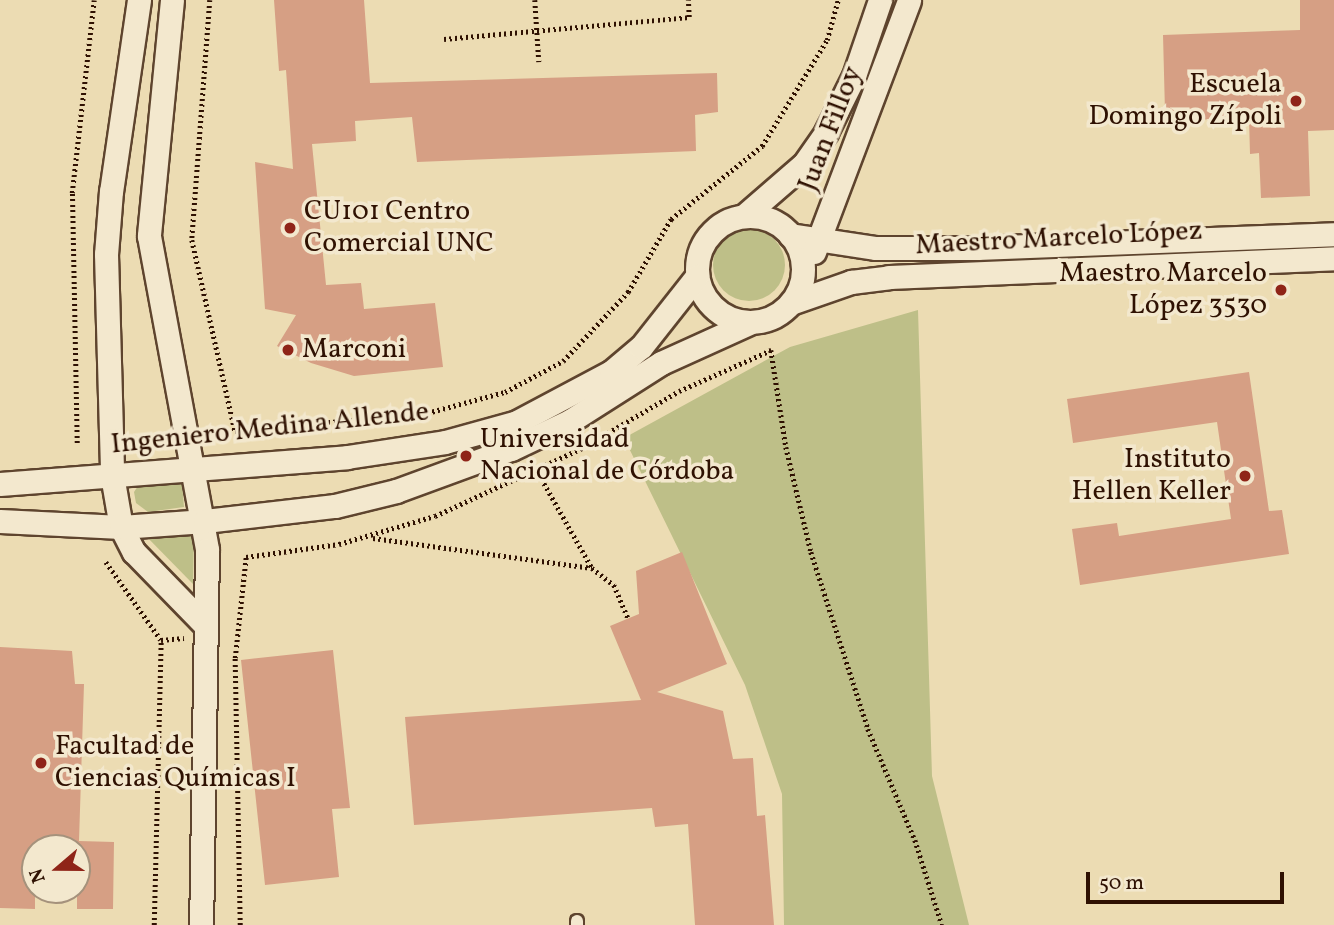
<!DOCTYPE html>
<meta charset="utf-8">
<style>
body{margin:0}
#map{position:relative;width:1334px;height:925px;overflow:hidden;background:#ecdcb3;font-family:Vollkorn,serif}
div>[style]{position:absolute}
.green>*{inset:0;background:#bebf88}
.round{border-radius:50%}
.building>*{inset:0;background:#d69f84}
.path>*{height:4.5px;margin-top:-2.25px;transform-origin:0;background:repeating-linear-gradient(90deg,#2f1102 0 2px,transparent 0 5.5px)}
.roads{filter:drop-shadow(2px 0 #5e442e) drop-shadow(-2px 0 #5e442e) drop-shadow(0 2px #5e442e) drop-shadow(0 -2px #5e442e)}
.service>*{height:12px;margin:-6px;padding:0 6px;transform-origin:6px;border-radius:6px;background:#f3e8ce}
.minor>*{height:23px;margin:-11.5px;padding:0 11.5px;transform-origin:11.5px;border-radius:11.5px;background:#f3e8ce}
.minor>.ring{margin:-11.5px;padding:0;box-sizing:content-box;background:none;border:23px solid #f3e8ce;border-radius:50%}
.dots>*{width:19px;height:19px;translate:-50% -50%;box-sizing:border-box;border:4px solid #f3e8ce;border-radius:50%}
span{translate:-50% -50%;white-space:nowrap;text-align:center;line-height:1.15;-webkit-text-stroke:7px #f3e8ce;paint-order:stroke}
.poi-label{font-size:28px;color:#2f1102}
.right{translate:-100% -50%;text-align:right}
.left{translate:0 -50%;text-align:left}
.street-label{font-size:28px;color:#2f1102}
.north{position:absolute;left:21px;top:834px;width:70px;height:70px;box-sizing:border-box;background:#f3e8ce;border:2px solid #a5927c;border-radius:50%;rotate:250deg;font-size:19px;font-weight:700;line-height:28px;text-align:center;color:#2f1102}
.north::after{content:'';display:block;margin:auto;width:24px;height:32px;background:#8f2418;clip-path:polygon(50% 0,100% 100%,50% 72%,0 100%)}
.scale{position:absolute;left:1086px;top:872px;width:198px;height:32px;box-sizing:border-box;border:4px solid #2f1102;border-top:0;padding-left:9px;font-size:21px;line-height:24px;white-space:nowrap;color:#2f1102;-webkit-text-stroke:5px #f3e8ce;paint-order:stroke}
</style>
<div id="map">
<div class="green">
<div class="round" style="left:713px;top:229px;width:72px;height:72px"></div>
<div style="clip-path:polygon(918px 310px,932px 776px,969px 925px,784px 925px,782px 794px,745px 685px,624px 438px,790px 347px)"></div>
<div style="clip-path:polygon(155px 480px,182px 483px,184px 507px,148px 512px,136px 503px,134px 492px,140px 483px)"></div>
<div style="clip-path:polygon(142px 532px,194px 532px,193px 584px)"></div>
</div>
<div class="building">
<div style="clip-path:polygon(274px 0,364px 0,370px 83px,717px 73px,718px 112px,695px 115px,696px 151px,417px 162px,412px 117px,355px 121px,356px 141px,312px 144px,326px 285px,361px 283px,364px 309px,435px 303px,443px 367px,354px 376px,311px 363px,277px 346px,296px 315px,265px 309px,255px 162px,293px 169px,286px 70px,279px 71px)"></div>
<div style="clip-path:polygon(1300px 0,1334px 0,1334px 130px,1308px 131px,1310px 196px,1261px 198px,1259px 153px,1250px 154px,1249px 118px,1187px 120px,1186px 110px,1165px 112px,1163px 35px,1300px 30px)"></div>
<div style="clip-path:polygon(1249px 372px,1269px 511px,1282px 510px,1289px 554px,1080px 585px,1072px 529px,1117px 523px,1119px 536px,1231px 519px,1217px 422px,1073px 443px,1067px 399px)"></div>
<div style="clip-path:polygon(682px 552px,727px 664px,657px 692px,723px 711px,733px 759px,753px 758px,757px 816px,765px 815px,774px 925px,695px 925px,688px 824px,655px 827px,652px 808px,414px 825px,405px 717px,641px 700px,610px 626px,639px 614px,636px 571px)"></div>
<div style="clip-path:polygon(0 647px,72px 651px,75px 684px,84px 684px,79px 841px,114px 842px,113px 909px,77px 909px,77px 848px,35px 848px,35px 909px,0 908px)"></div>
<div style="clip-path:polygon(333px 650px,350px 808px,332px 809px,339px 877px,265px 885px,241px 660px)"></div>
</div>
<div class="path">
<div style="left:210px;top:0;width:241px;rotate:94.3deg"></div>
<div style="left:192px;top:240px;width:196px;rotate:77.3deg"></div>
<div style="left:235px;top:431px;width:193px;rotate:-5.4deg"></div>
<div style="left:427px;top:413px;width:81px;rotate:-15.1deg"></div>
<div style="left:505px;top:392px;width:66px;rotate:-28.1deg"></div>
<div style="left:563px;top:361px;width:95px;rotate:-46.7deg"></div>
<div style="left:628px;top:292px;width:85px;rotate:-59.5deg"></div>
<div style="left:671px;top:219px;width:117px;rotate:-38.7deg"></div>
<div style="left:762px;top:146px;width:124px;rotate:-58.5deg"></div>
<div style="left:827px;top:40px;width:41px;rotate:-74.6deg"></div>
<div style="left:535px;top:0;width:62px;rotate:86.3deg"></div>
<div style="left:444px;top:39px;width:246px;rotate:-5.1deg"></div>
<div style="left:689px;top:17px;width:17px;rotate:-93deg"></div>
<div style="left:77px;top:443px;width:250px;rotate:-91.1deg"></div>
<div style="left:72px;top:193px;width:194px;rotate:-83.5deg"></div>
<div style="left:536px;top:469px;width:114px;rotate:60.5deg"></div>
<div style="left:592px;top:568px;width:28px;rotate:38deg"></div>
<div style="left:614px;top:585px;width:36px;rotate:67deg"></div>
<div style="left:373px;top:538px;width:221px;rotate:7.8deg"></div>
<div style="left:106px;top:562px;width:95px;rotate:54.8deg"></div>
<div style="left:161px;top:640px;width:23px;rotate:-5deg"></div>
<div style="left:154px;top:925px;width:285px;rotate:-88.6deg"></div>
<div style="left:240px;top:925px;width:267px;rotate:-91.1deg"></div>
<div style="left:235px;top:658px;width:102px;rotate:-83.8deg"></div>
<div style="left:246px;top:557px;width:94px;rotate:-8deg"></div>
<div style="left:339px;top:544px;width:100px;rotate:-16.3deg"></div>
<div style="left:435px;top:516px;width:164px;rotate:-24.8deg"></div>
<div style="left:584px;top:447px;width:110px;rotate:-30.5deg"></div>
<div style="left:679px;top:391px;width:101px;rotate:-24deg"></div>
<div style="left:771px;top:350px;width:98px;rotate:81.2deg"></div>
<div style="left:786px;top:447px;width:108px;rotate:76.6deg"></div>
<div style="left:811px;top:552px;width:186px;rotate:72.1deg"></div>
<div style="left:868px;top:729px;width:121px;rotate:67.1deg"></div>
<div style="left:915px;top:840px;width:89px;rotate:72.4deg"></div>
</div>
<div class="roads">
<div class="service">
<div style="left:577px;top:921px;width:4px;rotate:90deg"></div>
</div>
<div class="minor">
<div style="left:139px;top:0;width:193px;rotate:98.3deg"></div>
<div style="left:111px;top:191px;width:63px;rotate:94.5deg"></div>
<div style="left:106px;top:254px;width:221px;rotate:88.4deg"></div>
<div style="left:112px;top:475px;width:53px;rotate:80.2deg"></div>
<div style="left:121px;top:527px;width:28px;rotate:63deg"></div>
<div style="left:134px;top:552px;width:103px;rotate:45.8deg"></div>
<div style="left:172px;top:0;width:237px;rotate:95.6deg"></div>
<div style="left:149px;top:236px;width:319px;rotate:79.5deg"></div>
<div style="left:207px;top:550px;width:375px;rotate:90.9deg"></div>
<div style="left:744px;top:216px;width:79px;rotate:-40.9deg"></div>
<div style="left:804px;top:164px;width:39px;rotate:-55deg"></div>
<div style="left:826px;top:132px;width:63px;rotate:-63.4deg"></div>
<div style="left:854px;top:76px;width:80px;rotate:-71.1deg"></div>
<div class="ring" style="left:697px;top:216px;width:83px;height:83px"></div>
<div style="left:790px;top:235px;width:87px;rotate:8.6deg"></div>
<div style="left:876px;top:248px;width:101px"></div>
<div style="left:977px;top:248px;width:357px;rotate:-2.2deg"></div>
<div style="left:814px;top:252px;width:269px;rotate:-69.3deg"></div>
<div style="left:791px;top:303px;width:64px;rotate:-19.3deg"></div>
<div style="left:851px;top:282px;width:38px;rotate:-7deg"></div>
<div style="left:889px;top:277px;width:445px;rotate:-2.4deg"></div>
<div style="left:0;top:484px;width:348px;rotate:-4.4deg"></div>
<div style="left:347px;top:457px;width:99px;rotate:-8.7deg"></div>
<div style="left:445px;top:442px;width:75px;rotate:-15.5deg"></div>
<div style="left:517px;top:422px;width:106px;rotate:-28deg"></div>
<div style="left:611px;top:372px;width:39px;rotate:-40deg"></div>
<div style="left:641px;top:347px;width:90px;rotate:-51.7deg"></div>
<div style="left:0;top:521px;width:121px;rotate:2.8deg"></div>
<div style="left:121px;top:527px;width:84px;rotate:-4.1deg"></div>
<div style="left:205px;top:521px;width:131px;rotate:-6.6deg"></div>
<div style="left:335px;top:506px;width:63px;rotate:-13.8deg"></div>
<div style="left:396px;top:491px;width:122px;rotate:-20.1deg"></div>
<div style="left:511px;top:449px;width:65px;rotate:-25.4deg"></div>
<div style="left:570px;top:421px;width:108px;rotate:-32.5deg"></div>
<div style="left:661px;top:363px;width:97px;rotate:-24.4deg"></div>
</div>
</div>
<div class="dots">
<div style="left:1296px;top:101px;background:#8f2418"></div>
<div style="left:290px;top:228px;background:#8f2418"></div>
<div style="left:1281px;top:290px;background:#8f2418"></div>
<div style="left:288px;top:350px;background:#8f2418"></div>
<div style="left:466px;top:456px;background:#8f2418"></div>
<div style="left:1245px;top:476px;background:#8f2418"></div>
<div style="left:41px;top:763px;background:#8f2418"></div>
</div>
<div class="poi-label">
<span class="right" style="left:1282px;top:101px">Escuela<br>Domingo Zípoli</span>
<span class="left" style="left:304px;top:228px">CU101 Centro<br>Comercial UNC</span>
<span class="right" style="left:1267px;top:290px">Maestro Marcelo<br>López 3530</span>
<span class="left" style="left:302px;top:350px">Marconi</span>
<span class="left" style="left:480px;top:456px">Universidad<br>Nacional de Córdoba</span>
<span class="right" style="left:1231px;top:476px">Instituto<br>Hellen Keller</span>
<span class="left" style="left:55px;top:763px">Facultad de<br>Ciencias Químicas I</span>
</div>
<div class="street-label">
<span style="left:831px;top:129px;rotate:-69deg">Juan Filloy</span>
<span style="left:1059px;top:239px;rotate:-3deg">Maestro Marcelo López</span>
<span style="left:270px;top:429px;rotate:-6deg">Ingeniero Medina Allende</span>
</div>
<div class="north">N</div>
<div class="scale">50 m</div>
</div>
